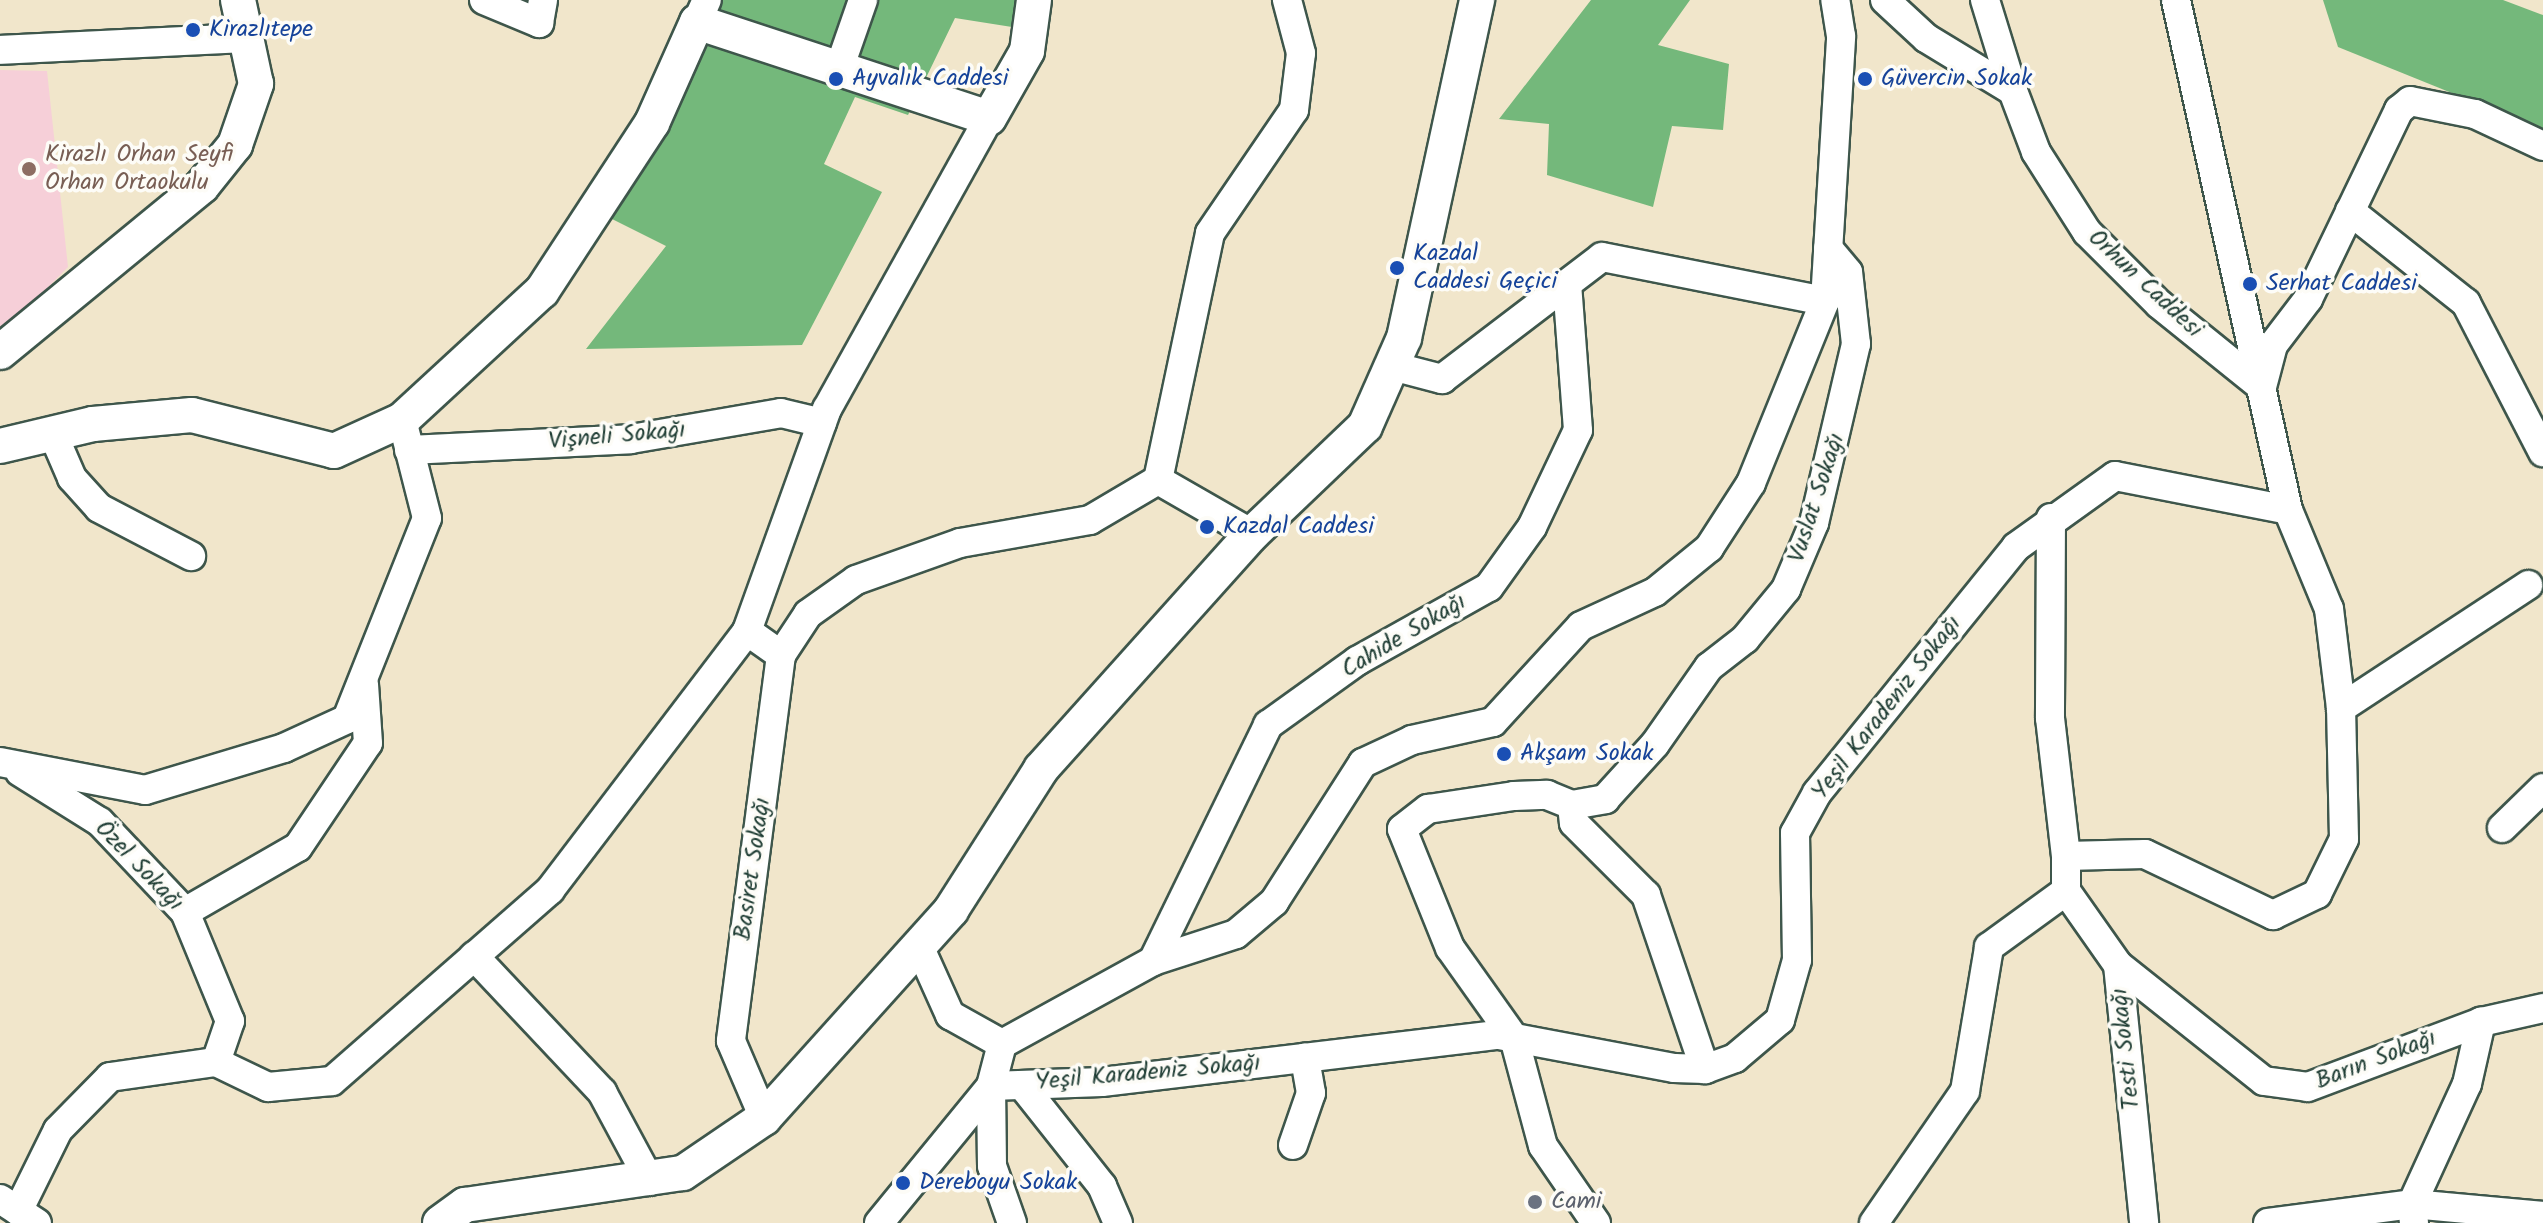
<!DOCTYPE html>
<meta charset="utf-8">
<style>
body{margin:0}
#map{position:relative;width:2543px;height:1223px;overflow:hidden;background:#f1e6cb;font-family:Kalam,sans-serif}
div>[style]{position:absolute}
.built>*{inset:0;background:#f6cfd8}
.forest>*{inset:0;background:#74b87b}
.roads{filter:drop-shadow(2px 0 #3e564b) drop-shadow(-2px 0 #3e564b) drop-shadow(0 2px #3e564b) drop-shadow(0 -2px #3e564b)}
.minor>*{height:28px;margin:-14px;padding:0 14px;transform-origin:14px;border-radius:14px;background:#fff}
.tertiary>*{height:34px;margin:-17px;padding:0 17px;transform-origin:17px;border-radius:17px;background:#fff}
.dots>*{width:22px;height:22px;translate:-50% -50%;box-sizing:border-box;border:4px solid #fdfcf7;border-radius:50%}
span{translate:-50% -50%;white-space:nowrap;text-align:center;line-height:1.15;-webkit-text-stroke:7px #fdfcf7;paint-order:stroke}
.transit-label{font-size:24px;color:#164399}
.left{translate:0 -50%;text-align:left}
.education-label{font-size:24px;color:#785e54}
.street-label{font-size:24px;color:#1f3d34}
.worship-label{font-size:24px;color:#5b616d}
</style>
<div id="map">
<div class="built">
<div style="clip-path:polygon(0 70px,47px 71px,68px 267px,0 336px)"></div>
</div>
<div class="forest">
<div style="clip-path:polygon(722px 0,1017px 0,1012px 27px,955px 18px,908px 115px,855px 97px,824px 164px,882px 192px,802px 345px,586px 349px,666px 246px,606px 216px)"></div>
<div style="clip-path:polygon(1591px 0,1690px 0,1658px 45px,1729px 64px,1723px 130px,1672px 126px,1653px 207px,1547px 175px,1549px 124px,1499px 119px)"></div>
<div style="clip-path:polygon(2323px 0,2503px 0,2543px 15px,2543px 130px,2338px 47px)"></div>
</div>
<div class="roads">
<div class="minor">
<div style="left:484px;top:0;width:60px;rotate:22.7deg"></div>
<div style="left:539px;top:23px;width:23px;rotate:-80deg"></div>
<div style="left:1885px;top:0;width:56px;rotate:42.8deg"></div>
<div style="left:1926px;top:38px;width:102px;rotate:31.3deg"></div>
<div style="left:2013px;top:91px;width:65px;rotate:69.3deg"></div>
<div style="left:2036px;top:152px;width:95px;rotate:57.5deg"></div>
<div style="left:2087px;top:232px;width:102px;rotate:45deg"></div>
<div style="left:2159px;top:304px;width:132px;rotate:38.9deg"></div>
<div style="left:2262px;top:387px;width:43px;rotate:-75.3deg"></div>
<div style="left:2273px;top:345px;width:58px;rotate:-52.7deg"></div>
<div style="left:2308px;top:299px;width:210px;rotate:-64.3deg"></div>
<div style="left:2399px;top:110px;width:14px;rotate:-39deg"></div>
<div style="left:2410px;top:101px;width:66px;rotate:11.3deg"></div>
<div style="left:2475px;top:114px;width:75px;rotate:25.2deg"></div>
<div style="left:1985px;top:0;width:95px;rotate:72.9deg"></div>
<div style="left:697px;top:22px;width:24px;rotate:-66deg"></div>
<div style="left:0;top:50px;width:242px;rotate:-2.8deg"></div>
<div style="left:839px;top:69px;width:73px;rotate:-70.8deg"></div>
<div style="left:2350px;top:211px;width:148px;rotate:38.4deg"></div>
<div style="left:2466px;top:303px;width:168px;rotate:62.7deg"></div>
<div style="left:1392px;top:366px;width:52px;rotate:14.6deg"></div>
<div style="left:1442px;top:379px;width:201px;rotate:-37.3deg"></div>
<div style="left:1602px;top:257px;width:227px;rotate:11.2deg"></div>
<div style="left:53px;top:434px;width:48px;rotate:66.6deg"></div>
<div style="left:72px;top:478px;width:40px;rotate:48deg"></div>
<div style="left:99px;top:508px;width:104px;rotate:27.6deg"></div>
<div style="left:409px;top:450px;width:222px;rotate:-2.8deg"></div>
<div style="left:631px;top:439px;width:152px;rotate:-9.8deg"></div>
<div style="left:781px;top:413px;width:42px;rotate:13.7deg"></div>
<div style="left:2051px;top:518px;width:200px;rotate:90.3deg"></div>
<div style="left:2050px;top:718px;width:139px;rotate:83.4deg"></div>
<div style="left:1252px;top:534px;width:108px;rotate:-150.1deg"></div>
<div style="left:1158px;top:480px;width:252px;rotate:-78.1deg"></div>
<div style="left:1210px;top:233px;width:149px;rotate:-55.7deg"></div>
<div style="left:1294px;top:110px;width:57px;rotate:-83deg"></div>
<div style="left:1301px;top:53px;width:55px;rotate:-104.8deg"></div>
<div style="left:747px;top:631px;width:42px;rotate:35.2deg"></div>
<div style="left:781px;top:655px;width:389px;rotate:97.4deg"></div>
<div style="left:731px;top:1041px;width:84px;rotate:66.8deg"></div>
<div style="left:781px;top:655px;width:49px;rotate:-56.6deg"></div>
<div style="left:808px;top:614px;width:59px;rotate:-35.3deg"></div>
<div style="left:856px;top:580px;width:110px;rotate:-19.6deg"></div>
<div style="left:960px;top:543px;width:132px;rotate:-10deg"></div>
<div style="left:1090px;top:520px;width:79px;rotate:-30.5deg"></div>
<div style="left:2341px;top:708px;width:224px;rotate:-33.3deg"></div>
<div style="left:0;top:762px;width:148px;rotate:10.9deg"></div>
<div style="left:145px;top:790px;width:145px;rotate:-16.8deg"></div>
<div style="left:284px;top:748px;width:69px;rotate:-24.7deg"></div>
<div style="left:347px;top:719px;width:216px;rotate:-68.3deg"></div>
<div style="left:427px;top:518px;width:101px;rotate:-104.3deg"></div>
<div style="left:20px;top:772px;width:94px;rotate:32deg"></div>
<div style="left:100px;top:822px;width:124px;rotate:46.6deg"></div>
<div style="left:185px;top:912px;width:118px;rotate:67.6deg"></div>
<div style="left:230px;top:1021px;width:43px;rotate:108.9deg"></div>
<div style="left:1572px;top:805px;width:34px;rotate:-10deg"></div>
<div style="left:1605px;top:799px;width:74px;rotate:-47.7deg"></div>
<div style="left:1655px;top:744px;width:94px;rotate:-55deg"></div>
<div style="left:1709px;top:667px;width:46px;rotate:-37.9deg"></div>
<div style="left:1745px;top:639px;width:65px;rotate:-50.6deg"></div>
<div style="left:1786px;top:589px;width:72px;rotate:-67deg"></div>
<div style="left:1814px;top:523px;width:184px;rotate:-76.8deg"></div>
<div style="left:1856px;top:344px;width:72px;rotate:-96.3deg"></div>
<div style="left:1848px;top:272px;width:31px;rotate:-130deg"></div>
<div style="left:2502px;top:828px;width:57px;rotate:-44.3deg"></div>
<div style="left:2066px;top:891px;width:35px;rotate:-90deg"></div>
<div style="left:2066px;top:856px;width:79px;rotate:-1.5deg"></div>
<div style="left:2145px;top:854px;width:142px;rotate:25.5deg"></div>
<div style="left:2273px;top:915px;width:49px;rotate:-25.5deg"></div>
<div style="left:2317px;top:894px;width:61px;rotate:-63.9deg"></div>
<div style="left:2344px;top:839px;width:131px;rotate:-91.3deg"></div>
<div style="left:2341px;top:708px;width:100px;rotate:-96.9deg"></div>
<div style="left:2329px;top:609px;width:107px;rotate:-112.5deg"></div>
<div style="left:2288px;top:510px;width:522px;rotate:-102.39deg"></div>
<div style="left:2066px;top:891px;width:90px;rotate:54.9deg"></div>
<div style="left:2118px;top:965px;width:259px;rotate:84.2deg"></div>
<div style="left:185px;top:912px;width:130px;rotate:-29.9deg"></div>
<div style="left:298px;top:847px;width:125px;rotate:-56.1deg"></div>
<div style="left:368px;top:743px;width:59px;rotate:-93.9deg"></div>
<div style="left:919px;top:946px;width:76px;rotate:65.8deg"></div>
<div style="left:950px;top:1015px;width:60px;rotate:29.1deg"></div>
<div style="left:474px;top:956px;width:187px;rotate:46.7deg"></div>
<div style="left:602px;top:1092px;width:101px;rotate:61.7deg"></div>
<div style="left:1153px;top:961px;width:263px;rotate:-64deg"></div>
<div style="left:1268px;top:725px;width:110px;rotate:-35.7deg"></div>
<div style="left:1357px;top:661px;width:151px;rotate:-29.3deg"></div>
<div style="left:1489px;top:587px;width:74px;rotate:-54.4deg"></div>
<div style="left:1532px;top:527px;width:107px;rotate:-64.6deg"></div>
<div style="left:1578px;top:430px;width:145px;rotate:-94.3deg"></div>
<div style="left:2118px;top:965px;width:186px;rotate:38.5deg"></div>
<div style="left:2264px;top:1081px;width:44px;rotate:7.8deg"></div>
<div style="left:2308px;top:1087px;width:185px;rotate:-20.6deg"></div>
<div style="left:1022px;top:1085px;width:129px;rotate:51.6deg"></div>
<div style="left:1102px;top:1186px;width:40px;rotate:66.6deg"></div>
<div style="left:991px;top:1086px;width:111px;rotate:-2.1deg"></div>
<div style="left:1102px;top:1082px;width:400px;rotate:-6.8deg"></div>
<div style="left:1499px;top:1035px;width:178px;rotate:10.7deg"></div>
<div style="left:1674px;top:1068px;width:31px;rotate:2deg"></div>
<div style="left:1705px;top:1069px;width:32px;rotate:-20deg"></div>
<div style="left:1735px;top:1058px;width:59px;rotate:-40.2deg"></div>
<div style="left:1780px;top:1020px;width:62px;rotate:-74.2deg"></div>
<div style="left:1797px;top:960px;width:127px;rotate:-90.9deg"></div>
<div style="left:1795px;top:833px;width:46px;rotate:-61.2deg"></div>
<div style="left:1817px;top:793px;width:316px;rotate:-51deg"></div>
<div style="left:2016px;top:547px;width:122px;rotate:-35.6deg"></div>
<div style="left:2115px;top:476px;width:176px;rotate:11.1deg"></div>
<div style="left:1293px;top:1145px;width:55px;rotate:-70.9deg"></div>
<div style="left:1311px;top:1093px;width:36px;rotate:-100deg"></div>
<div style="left:0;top:1199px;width:44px;rotate:33deg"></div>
<div style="left:18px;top:1211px;width:90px;rotate:-63.7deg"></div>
<div style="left:58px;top:1130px;width:74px;rotate:-45.5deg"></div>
<div style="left:110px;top:1077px;width:107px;rotate:-8.1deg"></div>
<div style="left:216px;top:1062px;width:58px;rotate:25.7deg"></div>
<div style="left:268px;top:1087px;width:64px;rotate:-5.4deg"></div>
<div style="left:332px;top:1081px;width:290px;rotate:-41.2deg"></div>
<div style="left:550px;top:890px;width:325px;rotate:-52.7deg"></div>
<div style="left:747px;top:631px;width:236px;rotate:-70.2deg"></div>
<div style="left:827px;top:409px;width:333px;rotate:-60.9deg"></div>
<div style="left:879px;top:1223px;width:177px;rotate:-50.7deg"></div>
<div style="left:1012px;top:1223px;width:60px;rotate:-109.3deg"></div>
<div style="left:992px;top:1166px;width:80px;rotate:-90.7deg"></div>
<div style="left:991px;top:1086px;width:43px;rotate:-75.3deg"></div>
<div style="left:1002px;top:1044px;width:172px;rotate:-28.8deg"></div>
<div style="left:1153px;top:961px;width:87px;rotate:-18deg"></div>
<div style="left:1236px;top:934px;width:50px;rotate:-40.1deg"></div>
<div style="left:1274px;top:902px;width:165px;rotate:-57.4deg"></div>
<div style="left:1363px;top:763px;width:54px;rotate:-25.1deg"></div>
<div style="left:1412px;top:740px;width:83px;rotate:-12.5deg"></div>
<div style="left:1493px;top:722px;width:130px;rotate:-47.5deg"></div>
<div style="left:1581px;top:626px;width:81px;rotate:-24.7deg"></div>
<div style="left:1655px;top:592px;width:70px;rotate:-39.2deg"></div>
<div style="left:1709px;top:548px;width:77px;rotate:-57.1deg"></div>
<div style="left:1751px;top:483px;width:196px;rotate:-67.9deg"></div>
<div style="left:1825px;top:301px;width:265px;rotate:-86.5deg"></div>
<div style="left:1841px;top:36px;width:36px;rotate:-99deg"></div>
<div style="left:1596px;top:1223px;width:93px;rotate:-124.5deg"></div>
<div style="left:1543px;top:1146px;width:112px;rotate:-105deg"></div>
<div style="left:1514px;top:1038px;width:110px;rotate:-125.4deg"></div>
<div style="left:1450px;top:948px;width:128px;rotate:-112deg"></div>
<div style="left:1402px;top:829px;width:33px;rotate:-38deg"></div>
<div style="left:1428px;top:809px;width:87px;rotate:-8.6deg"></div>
<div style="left:1514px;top:796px;width:33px;rotate:-2deg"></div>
<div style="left:1547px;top:795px;width:27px;rotate:22deg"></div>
<div style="left:1572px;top:805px;width:18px;rotate:84deg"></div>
<div style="left:1574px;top:823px;width:102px;rotate:45deg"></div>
<div style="left:1646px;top:895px;width:184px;rotate:71.3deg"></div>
<div style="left:1874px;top:1223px;width:160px;rotate:-55.4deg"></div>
<div style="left:1965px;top:1091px;width:146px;rotate:-80.5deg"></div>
<div style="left:1989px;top:947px;width:95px;rotate:-36deg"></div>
<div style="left:2268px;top:1223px;width:145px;rotate:-7.5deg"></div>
<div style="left:2412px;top:1204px;width:132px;rotate:5.2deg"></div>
<div style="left:2414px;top:1223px;width:19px;rotate:-96deg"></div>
<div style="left:2412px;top:1204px;width:132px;rotate:-65.4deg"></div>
<div style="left:2467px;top:1084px;width:64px;rotate:-77.3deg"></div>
<div style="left:2481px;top:1022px;width:64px;rotate:-12.7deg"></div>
</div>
<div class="tertiary">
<div style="left:0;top:352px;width:261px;rotate:-39.4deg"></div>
<div style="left:202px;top:186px;width:53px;rotate:-51.2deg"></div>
<div style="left:235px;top:145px;width:65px;rotate:-71deg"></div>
<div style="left:256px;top:84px;width:86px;rotate:-102.1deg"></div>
<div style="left:0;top:446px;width:96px;rotate:-13.3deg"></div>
<div style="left:93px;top:424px;width:99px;rotate:-5.2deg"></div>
<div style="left:192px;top:415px;width:146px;rotate:14.2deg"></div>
<div style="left:334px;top:451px;width:75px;rotate:-24.5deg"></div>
<div style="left:402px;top:420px;width:190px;rotate:-42.7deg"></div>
<div style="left:542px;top:291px;width:201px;rotate:-56.8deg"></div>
<div style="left:652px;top:123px;width:111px;rotate:-66deg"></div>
<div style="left:697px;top:22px;width:307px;rotate:18.2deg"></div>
<div style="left:989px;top:118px;width:77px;rotate:-60.4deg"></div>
<div style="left:1027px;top:51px;width:51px;rotate:-82.2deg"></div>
<div style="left:440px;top:1223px;width:31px;rotate:-36deg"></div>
<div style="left:465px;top:1205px;width:220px;rotate:-8.4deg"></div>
<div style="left:683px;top:1173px;width:98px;rotate:-34.2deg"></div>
<div style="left:764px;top:1118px;width:280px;rotate:-48deg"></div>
<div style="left:951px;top:910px;width:167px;rotate:-57.4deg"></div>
<div style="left:1041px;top:769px;width:316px;rotate:-48.1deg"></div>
<div style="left:1252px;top:534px;width:156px;rotate:-43.7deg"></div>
<div style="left:1365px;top:426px;width:96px;rotate:-66.1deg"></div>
<div style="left:1404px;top:338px;width:346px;rotate:-77.8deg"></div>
</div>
</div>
<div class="dots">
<div style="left:193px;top:30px;background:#1a4fb4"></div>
<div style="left:836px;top:79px;background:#1a4fb4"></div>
<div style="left:1865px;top:79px;background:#1a4fb4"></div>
<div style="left:29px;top:169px;background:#8d6e63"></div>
<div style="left:1397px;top:268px;background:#1a4fb4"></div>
<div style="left:2250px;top:284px;background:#1a4fb4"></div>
<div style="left:1207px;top:527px;background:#1a4fb4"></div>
<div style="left:1504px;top:754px;background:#1a4fb4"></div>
<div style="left:903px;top:1183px;background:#1a4fb4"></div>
<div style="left:1535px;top:1202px;background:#6b7280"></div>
</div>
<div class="transit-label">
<span class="left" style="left:209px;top:30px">Kirazlıtepe</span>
<span class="left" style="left:852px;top:79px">Ayvalık Caddesi</span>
<span class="left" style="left:1881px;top:79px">Güvercin Sokak</span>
<span class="left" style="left:1413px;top:268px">Kazdal<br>Caddesi Geçici</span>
<span class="left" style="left:2266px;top:284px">Serhat Caddesi</span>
<span class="left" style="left:1223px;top:527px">Kazdal Caddesi</span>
<span class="left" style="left:1520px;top:754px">Akşam Sokak</span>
<span class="left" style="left:919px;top:1183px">Dereboyu Sokak</span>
</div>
<div class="education-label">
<span class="left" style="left:45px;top:169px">Kirazlı Orhan Seyfi<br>Orhan Ortaokulu</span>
</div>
<div class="street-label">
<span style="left:2145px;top:284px;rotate:43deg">Orhun Caddesi</span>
<span style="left:617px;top:436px;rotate:-5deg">Vişneli Sokağı</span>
<span style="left:1817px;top:498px;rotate:-72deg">Vuslat Sokağı</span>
<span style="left:1404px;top:636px;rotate:-31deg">Cahide Sokağı</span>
<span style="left:1887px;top:708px;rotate:-52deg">Yeşil Karadeniz Sokağı</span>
<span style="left:139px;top:866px;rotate:46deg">Özel Sokağı</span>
<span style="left:753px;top:869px;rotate:-82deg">Basiret Sokağı</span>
<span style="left:2126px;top:1049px;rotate:-96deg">Testi Sokağı</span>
<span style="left:2376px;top:1060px;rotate:-21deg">Barın Sokağı</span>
<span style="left:1148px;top:1073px;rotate:-5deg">Yeşil Karadeniz Sokağı</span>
</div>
<div class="worship-label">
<span class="left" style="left:1551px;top:1202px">Cami</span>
</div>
</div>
